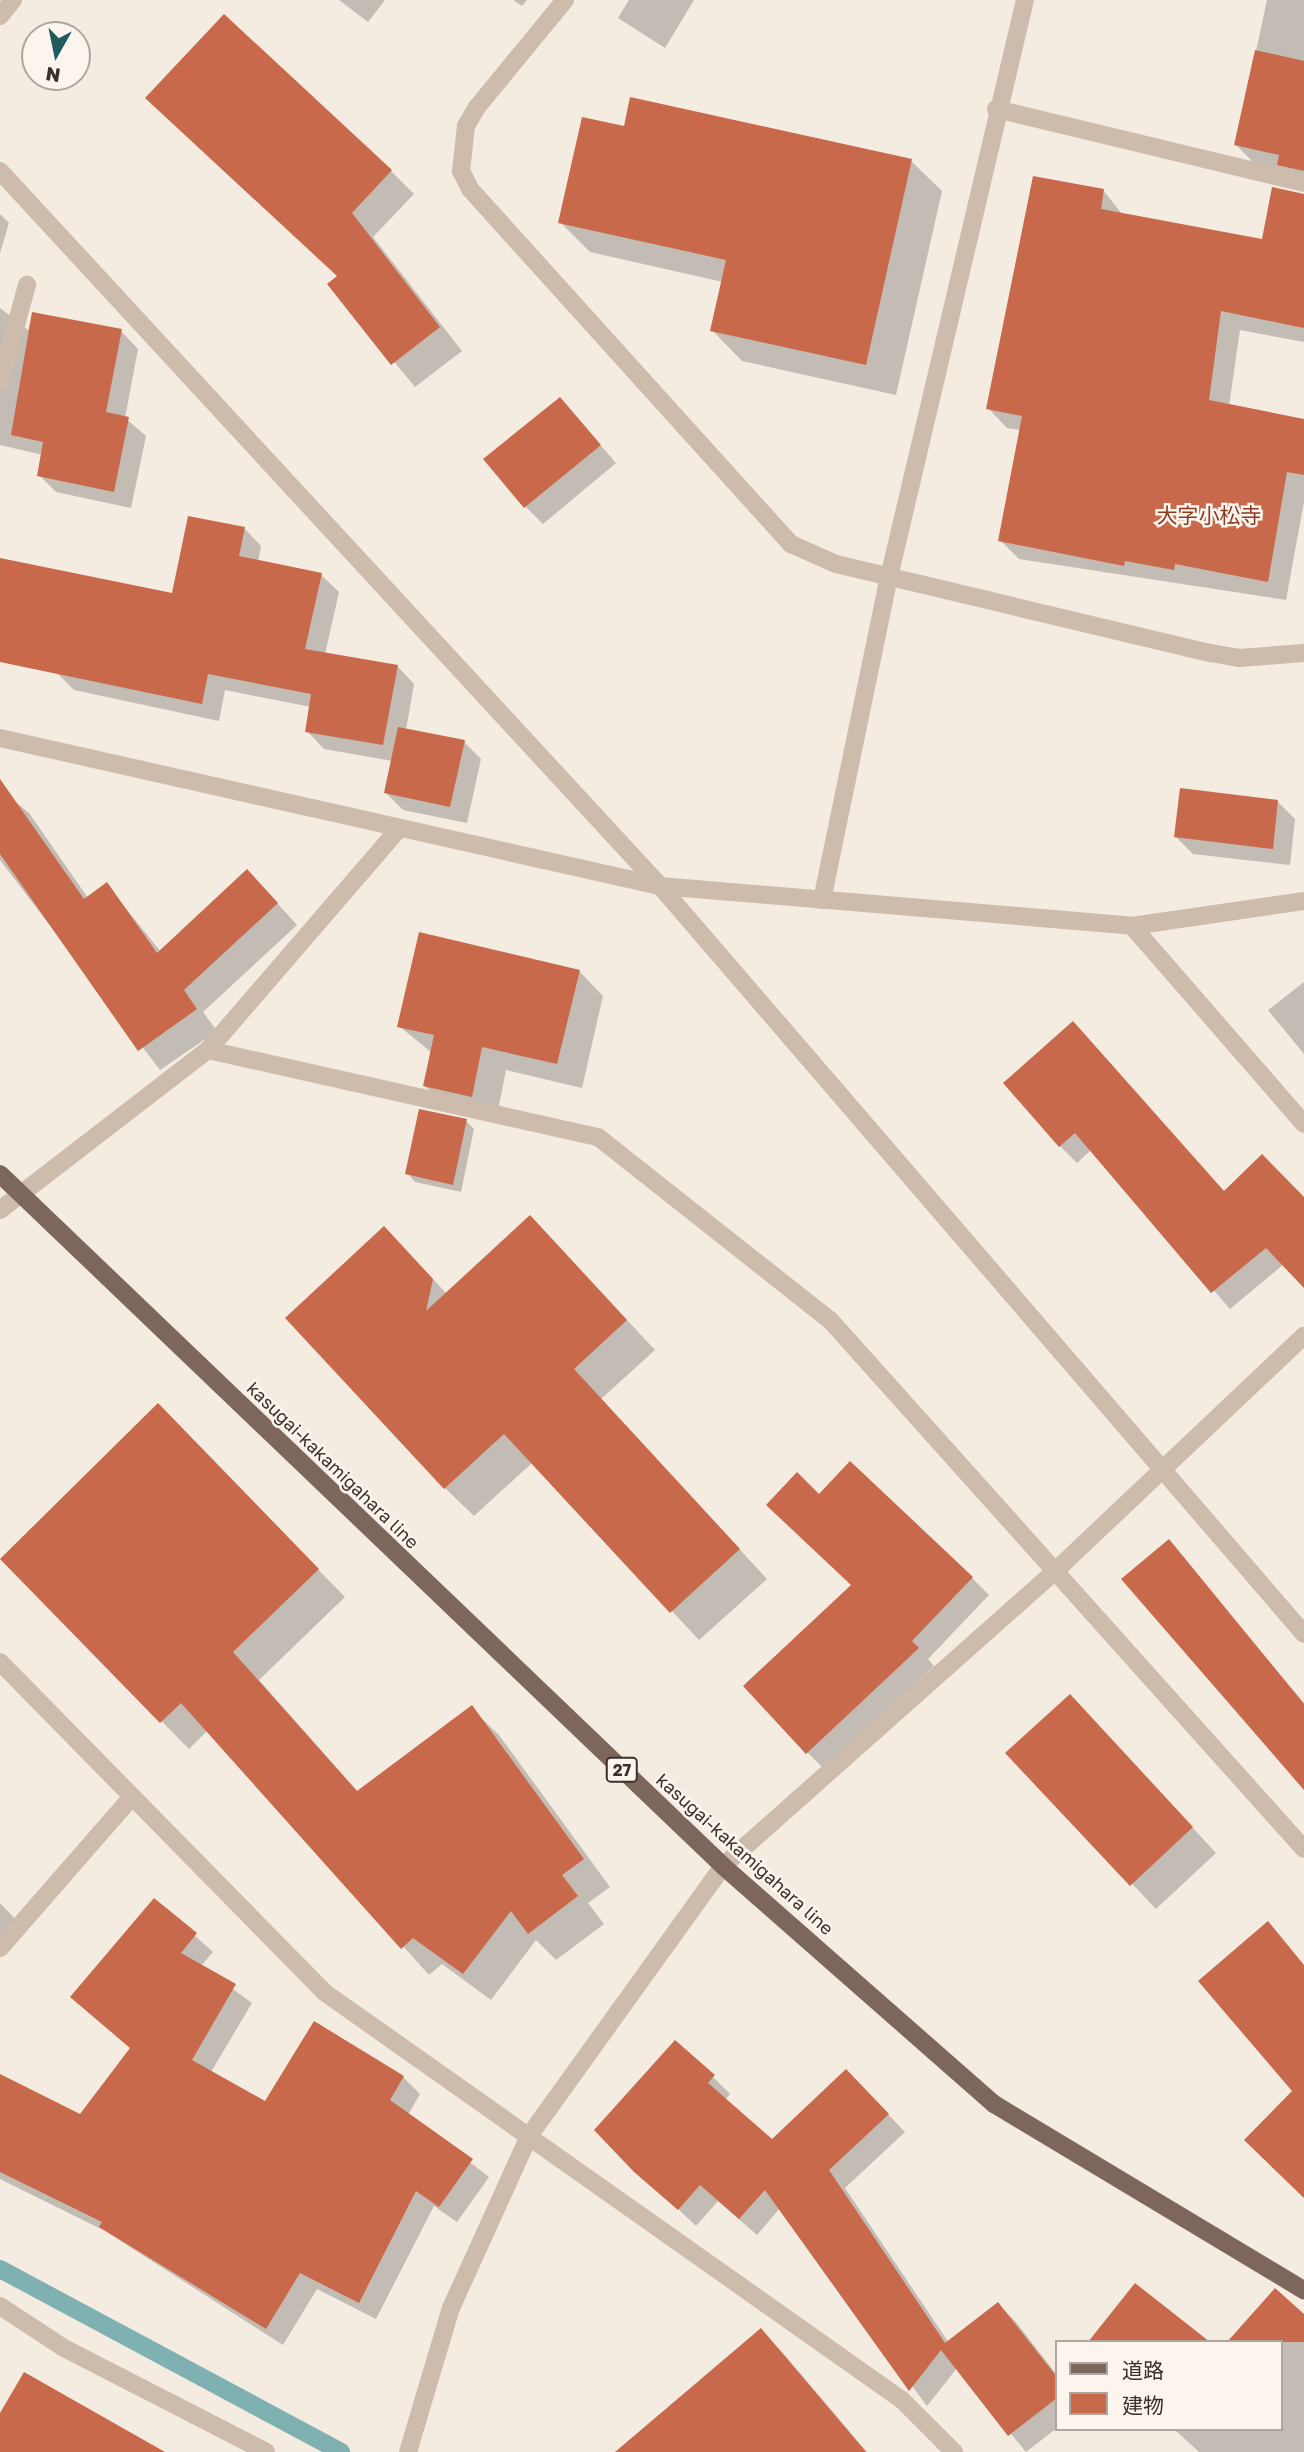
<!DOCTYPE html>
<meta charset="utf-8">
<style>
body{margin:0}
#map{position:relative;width:1304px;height:2452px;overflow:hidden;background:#f4ebe1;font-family:"Golos Text","Noto Sans JP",sans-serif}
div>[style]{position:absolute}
.shadow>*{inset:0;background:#0003}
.stream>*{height:18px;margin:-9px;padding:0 9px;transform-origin:9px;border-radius:9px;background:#7fb0b2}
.building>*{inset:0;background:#c8694b}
.minor>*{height:18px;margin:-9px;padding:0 9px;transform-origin:9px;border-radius:9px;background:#cdbbac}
.major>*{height:18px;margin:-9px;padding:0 9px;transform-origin:9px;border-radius:9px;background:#7d675c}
span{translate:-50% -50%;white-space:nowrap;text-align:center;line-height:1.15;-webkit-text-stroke:5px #fbf5ee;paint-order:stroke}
.shield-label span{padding:2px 5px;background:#fbf5ee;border:2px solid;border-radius:5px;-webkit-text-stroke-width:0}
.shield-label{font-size:16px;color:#3b302b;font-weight:700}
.street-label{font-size:18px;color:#3b302b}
.quarter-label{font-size:21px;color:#8c3b22}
.legend{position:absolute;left:1055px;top:2340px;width:228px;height:91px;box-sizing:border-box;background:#fbf5ee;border:2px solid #aea6a0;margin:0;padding:9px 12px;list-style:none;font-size:21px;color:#3b302b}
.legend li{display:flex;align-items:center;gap:14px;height:35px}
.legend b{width:35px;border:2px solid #aea6a0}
.north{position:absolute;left:21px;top:21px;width:70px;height:70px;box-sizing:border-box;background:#fbf5ee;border:2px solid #aea6a0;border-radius:50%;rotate:189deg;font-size:19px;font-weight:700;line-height:28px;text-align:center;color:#3b302b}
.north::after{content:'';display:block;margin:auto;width:24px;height:32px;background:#1f5a5e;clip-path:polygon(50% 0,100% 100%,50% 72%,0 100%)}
</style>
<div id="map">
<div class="shadow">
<div style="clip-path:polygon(339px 0,385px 0,368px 22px)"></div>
<div style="clip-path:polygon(513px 0,527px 0,522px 6px)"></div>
<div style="clip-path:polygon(629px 0,694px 0,665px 48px,618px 18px)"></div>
<div style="clip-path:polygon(1267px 0,1304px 0,1304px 185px,1255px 164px,1236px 145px)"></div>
<div style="clip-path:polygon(147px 98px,391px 171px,414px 194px,373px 237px,462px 351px,415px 387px,330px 284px,339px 277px)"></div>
<div style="clip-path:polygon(625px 128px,911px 161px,942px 191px,896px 395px,742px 361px,712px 330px,723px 282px,590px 252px,560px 222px)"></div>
<div style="clip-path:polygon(1103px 190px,1122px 214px,1263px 241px,1304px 195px,1304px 342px,1240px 330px,1229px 406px,1304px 420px,1304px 502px,1286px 600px,1019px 559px,1000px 540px,1021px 430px,1007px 428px,988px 408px)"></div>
<div style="clip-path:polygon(0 214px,9px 223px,0 253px)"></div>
<div style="clip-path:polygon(0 308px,28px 330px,33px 314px,121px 331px,138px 349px,125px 418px,146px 436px,131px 508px,56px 492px,39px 475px,43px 455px,0 445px)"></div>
<div style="clip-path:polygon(560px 399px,616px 463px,543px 524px,526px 507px)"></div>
<div style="clip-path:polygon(244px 528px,261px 546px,258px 562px,321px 575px,339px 592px,325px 654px,397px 666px,414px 684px,406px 730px,464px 742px,481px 759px,467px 823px,403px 810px,386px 793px,393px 761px,324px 749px,307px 731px,311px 707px,225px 690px,219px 721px,74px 690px,0 616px,0 561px,174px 595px)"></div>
<div style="clip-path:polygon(0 789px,29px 813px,88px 898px,107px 885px,161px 952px,268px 893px,297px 925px,203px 1012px,217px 1031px,160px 1070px,0 860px)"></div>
<div style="clip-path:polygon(1278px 802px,1295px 819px,1290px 865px,1193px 854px,1176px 837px)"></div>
<div style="clip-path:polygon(579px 971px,603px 996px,582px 1088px,506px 1070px,496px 1121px,450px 1110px,425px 1086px,432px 1053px,399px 1026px)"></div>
<div style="clip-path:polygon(1304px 982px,1304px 1054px,1268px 1010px)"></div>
<div style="clip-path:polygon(1073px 1023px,1225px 1193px,1304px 1199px,1304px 1285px,1284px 1264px,1230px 1309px,1091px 1150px,1077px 1163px,1060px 1146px)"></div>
<div style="clip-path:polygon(466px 1121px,474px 1129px,461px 1192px,415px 1182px,407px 1173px)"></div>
<div style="clip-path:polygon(558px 1246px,655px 1350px,601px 1399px,767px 1579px,699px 1640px,533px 1462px,474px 1516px,445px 1488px,412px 1257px,447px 1294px)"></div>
<div style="clip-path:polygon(158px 1406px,345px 1597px,259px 1680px,358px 1792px,471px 1708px,499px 1735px,610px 1887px,588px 1903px,604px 1924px,556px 1960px,536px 1940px,491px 2000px,442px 1964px,429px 1975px,208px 1730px,189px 1749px,1px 1558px)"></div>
<div style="clip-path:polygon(1169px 1541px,1304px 1703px,1304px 1785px)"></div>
<div style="clip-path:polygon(972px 1578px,989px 1595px,928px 1659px,934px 1666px,824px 1769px,807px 1752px,853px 1585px)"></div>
<div style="clip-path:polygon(1094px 1721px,1216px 1853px,1156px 1909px,1008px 1753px)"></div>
<div style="clip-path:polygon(155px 1900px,213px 1952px,201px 1966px,252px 2003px,211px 2072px,266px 2103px,315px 2023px,403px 2077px,420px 2094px,408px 2115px,489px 2177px,457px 2222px,434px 2206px,376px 2319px,317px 2289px,283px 2345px,105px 2231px,0 2179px,0 2076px,80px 2116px,131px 2049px,72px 1997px)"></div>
<div style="clip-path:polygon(0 1903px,19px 1923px,0 1947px)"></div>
<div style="clip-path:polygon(713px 2077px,730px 2094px,725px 2100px,772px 2141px,863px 2088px,905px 2132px,845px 2188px,949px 2343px,998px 2304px,1015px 2321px,1057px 2375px,1057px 2428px,1026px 2452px,957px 2368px,927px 2406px,780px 2208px,757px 2235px,718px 2201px,696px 2226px,613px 2147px)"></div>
<div style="clip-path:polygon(1304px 2317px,1304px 2452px,1199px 2452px,1174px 2429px,1281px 2429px,1281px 2342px)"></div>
<div style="clip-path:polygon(761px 2331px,783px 2353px,867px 2452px,659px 2452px)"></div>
</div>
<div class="stream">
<div style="left:0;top:2269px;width:387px;rotate:28.2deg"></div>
</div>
<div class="building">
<div style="clip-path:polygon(224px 14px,392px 170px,352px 213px,440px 327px,391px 365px,327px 284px,337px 276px,145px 98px)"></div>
<div style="clip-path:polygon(1255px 50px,1304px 61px,1304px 171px,1277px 165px,1279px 155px,1234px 145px)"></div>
<div style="clip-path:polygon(630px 97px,912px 159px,866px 365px,710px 331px,726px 260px,558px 223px,582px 117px,624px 126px)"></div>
<div style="clip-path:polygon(1033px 176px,1104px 189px,1101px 209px,1262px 239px,1272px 187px,1304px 194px,1304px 328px,1221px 311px,1209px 400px,1304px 419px,1304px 475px,1287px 472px,1268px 582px,1175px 564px,1174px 570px,1125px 561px,1124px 566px,998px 541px,1022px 416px,986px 409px)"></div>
<div style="clip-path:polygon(32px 312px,122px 329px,106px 412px,129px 417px,114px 492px,37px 476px,43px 442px,11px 435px)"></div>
<div style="clip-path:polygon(560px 397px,601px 445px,524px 508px,483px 459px)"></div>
<div style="clip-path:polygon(188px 516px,245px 527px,239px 556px,322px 573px,305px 649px,398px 665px,383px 745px,305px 732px,311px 694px,208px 674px,202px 704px,0 662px,0 558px,172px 593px)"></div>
<div style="clip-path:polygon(398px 727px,465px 740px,450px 807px,384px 793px)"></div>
<div style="clip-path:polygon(0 779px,84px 899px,107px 882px,157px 953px,247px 869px,278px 903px,184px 990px,197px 1009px,138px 1051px,0 854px)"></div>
<div style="clip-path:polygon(1180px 788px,1278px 800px,1273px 849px,1174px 837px)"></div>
<div style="clip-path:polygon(419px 932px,580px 970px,557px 1064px,482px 1047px,472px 1097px,423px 1086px,434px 1035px,397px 1027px)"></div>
<div style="clip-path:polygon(1073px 1021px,1224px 1191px,1262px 1154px,1304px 1197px,1304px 1288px,1266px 1248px,1211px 1293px,1075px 1133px,1059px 1147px,1003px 1083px)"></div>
<div style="clip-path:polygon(419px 1109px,467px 1119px,453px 1185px,405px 1174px)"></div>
<div style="clip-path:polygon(530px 1215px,627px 1320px,574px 1369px,740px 1549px,670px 1613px,504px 1434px,444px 1489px,285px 1318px,384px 1226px,433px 1279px,426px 1311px)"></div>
<div style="clip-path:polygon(158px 1403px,319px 1569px,233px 1652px,357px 1791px,472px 1705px,584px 1859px,562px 1875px,578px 1896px,528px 1934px,511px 1911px,463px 1974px,413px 1938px,401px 1949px,181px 1703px,160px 1723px,0 1559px)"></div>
<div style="clip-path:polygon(850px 1461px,973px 1577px,912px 1641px,919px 1648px,806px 1754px,743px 1686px,851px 1585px,766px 1505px,797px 1472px,819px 1494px)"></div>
<div style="clip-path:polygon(1169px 1539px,1304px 1704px,1304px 1790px,1121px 1579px)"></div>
<div style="clip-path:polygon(1070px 1694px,1193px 1827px,1130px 1886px,1005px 1753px)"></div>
<div style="clip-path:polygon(154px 1898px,197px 1933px,181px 1953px,236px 1984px,192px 2060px,265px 2101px,314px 2021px,404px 2076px,390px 2100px,473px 2159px,439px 2207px,416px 2191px,359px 2303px,300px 2273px,266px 2329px,99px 2227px,102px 2222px,0 2172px,0 2074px,80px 2114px,130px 2048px,70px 1997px)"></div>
<div style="clip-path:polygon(1268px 1921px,1304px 1965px,1304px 2198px,1244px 2140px,1292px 2091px,1198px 1981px)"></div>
<div style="clip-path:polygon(675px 2040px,715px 2075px,708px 2083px,772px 2139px,846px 2069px,889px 2114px,829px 2170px,945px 2343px,998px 2302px,1057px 2377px,1057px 2398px,1008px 2436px,941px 2350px,909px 2391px,765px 2190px,739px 2219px,700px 2185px,678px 2210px,634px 2172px,594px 2130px)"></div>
<div style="clip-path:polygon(1135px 2283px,1210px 2342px,1088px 2342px)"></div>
<div style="clip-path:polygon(1275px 2288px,1304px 2314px,1304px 2342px,1227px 2342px)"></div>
<div style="clip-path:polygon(761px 2328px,866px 2452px,615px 2452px)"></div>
<div style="clip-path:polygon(24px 2372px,165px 2452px,0 2452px,0 2413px)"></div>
</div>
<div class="minor">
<div style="left:565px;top:0;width:139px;rotate:129.4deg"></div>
<div style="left:477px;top:107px;width:22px;rotate:120deg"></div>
<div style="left:466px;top:126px;width:45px;rotate:96.3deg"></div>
<div style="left:461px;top:171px;width:20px;rotate:63deg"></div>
<div style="left:470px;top:189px;width:479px;rotate:47.9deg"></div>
<div style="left:791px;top:544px;width:49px;rotate:24deg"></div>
<div style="left:836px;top:564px;width:385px;rotate:13.4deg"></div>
<div style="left:1211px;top:653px;width:28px;rotate:10deg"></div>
<div style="left:1239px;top:658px;width:65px;rotate:-4.4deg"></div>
<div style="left:0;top:16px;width:21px;rotate:-51deg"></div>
<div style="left:996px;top:109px;width:317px;rotate:13.5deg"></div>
<div style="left:0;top:171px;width:973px;rotate:47.29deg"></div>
<div style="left:660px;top:886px;width:987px;rotate:49.27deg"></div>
<div style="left:0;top:383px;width:102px;rotate:-74.6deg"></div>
<div style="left:0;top:738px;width:676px;rotate:12.64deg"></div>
<div style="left:660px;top:886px;width:474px;rotate:4.8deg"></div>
<div style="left:1132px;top:926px;width:174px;rotate:-8.3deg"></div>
<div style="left:822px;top:900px;width:330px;rotate:-78.3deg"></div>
<div style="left:889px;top:577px;width:593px;rotate:-76.74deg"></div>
<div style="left:1132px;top:926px;width:262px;rotate:49deg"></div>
<div style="left:208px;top:1050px;width:400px;rotate:12.6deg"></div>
<div style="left:598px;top:1137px;width:295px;rotate:38.3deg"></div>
<div style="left:830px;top:1320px;width:710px;rotate:48.14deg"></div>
<div style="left:0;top:1210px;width:262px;rotate:-37.6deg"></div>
<div style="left:208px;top:1050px;width:288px;rotate:-49.2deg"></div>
<div style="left:0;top:1662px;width:462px;rotate:45.5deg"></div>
<div style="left:324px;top:1992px;width:707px;rotate:35.22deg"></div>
<div style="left:902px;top:2400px;width:74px;rotate:45deg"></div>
<div style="left:0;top:1948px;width:198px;rotate:-48.9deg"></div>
<div style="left:0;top:2306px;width:77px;rotate:33.3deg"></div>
<div style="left:64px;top:2348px;width:227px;rotate:27.2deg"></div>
<div style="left:408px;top:2452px;width:150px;rotate:-73.4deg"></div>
<div style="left:451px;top:2308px;width:189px;rotate:-65.6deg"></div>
<div style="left:529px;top:2136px;width:332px;rotate:-54.3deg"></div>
<div style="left:723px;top:1866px;width:440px;rotate:-41.6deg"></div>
<div style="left:1052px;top:1574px;width:347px;rotate:-43.4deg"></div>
</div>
<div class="major">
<div style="left:0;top:1174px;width:1001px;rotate:43.74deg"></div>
<div style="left:723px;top:1866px;width:361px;rotate:41.3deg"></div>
<div style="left:994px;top:2104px;width:362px;rotate:31deg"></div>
</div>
<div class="shield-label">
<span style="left:622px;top:1770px">27</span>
</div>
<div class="street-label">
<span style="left:333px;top:1465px;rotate:44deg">kasugai-kakamigahara line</span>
<span style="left:745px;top:1854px;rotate:42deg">kasugai-kakamigahara line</span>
</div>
<div class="quarter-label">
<span style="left:1209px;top:515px">大字小松寺</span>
</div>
<ul class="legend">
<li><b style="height:9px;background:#7d675c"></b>道路</li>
<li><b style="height:19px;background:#c8694b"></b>建物</li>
</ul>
<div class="north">N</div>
</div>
